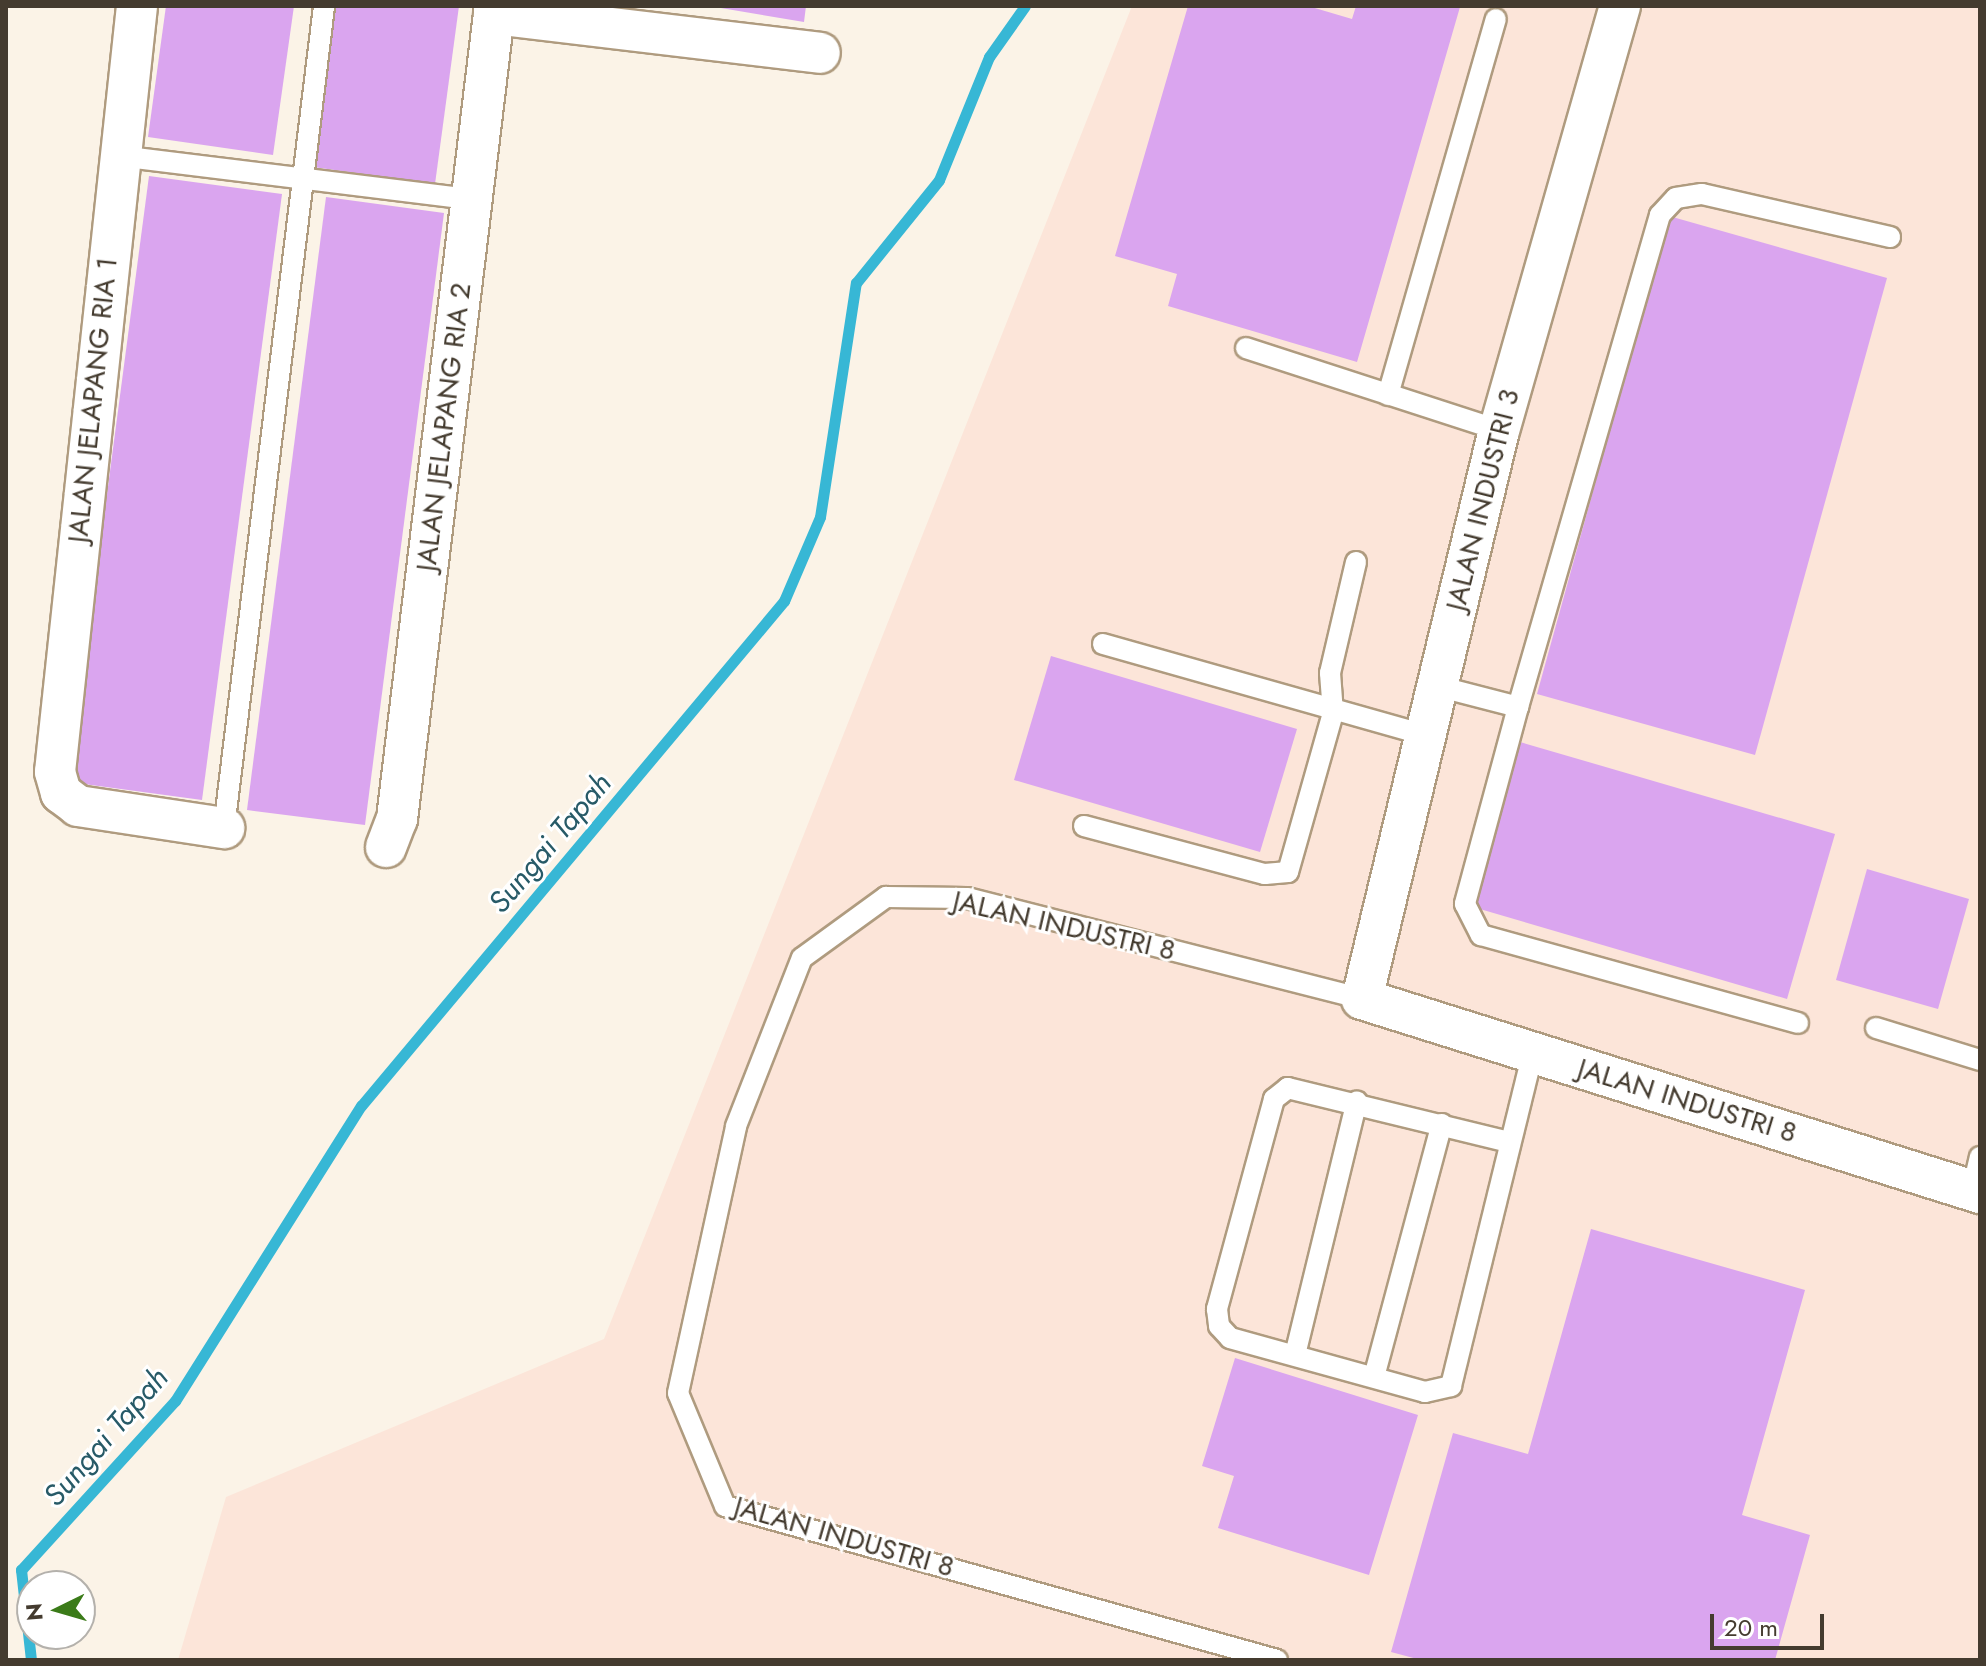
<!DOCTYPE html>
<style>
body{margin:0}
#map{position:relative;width:1986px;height:1666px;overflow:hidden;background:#fbf3e7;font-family:Jost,sans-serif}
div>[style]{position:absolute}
.industrial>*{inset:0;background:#fce5d9}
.stream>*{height:11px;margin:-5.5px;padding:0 5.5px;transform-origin:5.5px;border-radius:5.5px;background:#37b7d5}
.building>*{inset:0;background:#daa5ef}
.roads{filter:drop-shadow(2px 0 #af9b7f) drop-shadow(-2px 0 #af9b7f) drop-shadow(0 2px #af9b7f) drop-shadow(0 -2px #af9b7f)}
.service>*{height:20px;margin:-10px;padding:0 10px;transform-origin:10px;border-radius:10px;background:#fff}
.minor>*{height:40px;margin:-20px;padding:0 20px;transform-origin:20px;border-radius:20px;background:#fff}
span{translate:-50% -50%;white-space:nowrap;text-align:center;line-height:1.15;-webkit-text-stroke:6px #fff;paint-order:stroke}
.street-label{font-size:28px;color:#443b2f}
.water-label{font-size:30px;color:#275a67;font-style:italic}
.frame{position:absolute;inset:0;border:8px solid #443b2f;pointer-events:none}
.north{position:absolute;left:16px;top:1570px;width:80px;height:80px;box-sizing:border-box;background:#fff;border:2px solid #b4b1ac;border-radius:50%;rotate:265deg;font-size:22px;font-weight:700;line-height:32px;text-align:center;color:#443b2f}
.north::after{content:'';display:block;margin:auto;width:28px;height:36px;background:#3b7b19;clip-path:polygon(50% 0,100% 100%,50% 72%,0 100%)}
.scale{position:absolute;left:1710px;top:1614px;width:114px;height:36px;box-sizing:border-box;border:4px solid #443b2f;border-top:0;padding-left:10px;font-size:24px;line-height:28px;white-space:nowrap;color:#443b2f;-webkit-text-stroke:6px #fff;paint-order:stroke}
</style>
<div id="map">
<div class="industrial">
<div style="clip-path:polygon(1132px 6px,1980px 6px,1980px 1660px,178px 1660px,226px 1497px,604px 1339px)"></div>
</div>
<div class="stream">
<div style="left:31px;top:1660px;width:91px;rotate:-96.3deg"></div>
<div style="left:21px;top:1570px;width:229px;rotate:-47.7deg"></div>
<div style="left:175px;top:1401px;width:349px;rotate:-57.8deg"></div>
<div style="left:361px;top:1106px;width:659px;rotate:-50.05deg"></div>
<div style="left:784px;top:601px;width:91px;rotate:-66.8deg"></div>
<div style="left:820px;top:517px;width:237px;rotate:-81.3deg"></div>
<div style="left:856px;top:283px;width:132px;rotate:-51.1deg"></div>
<div style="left:939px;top:180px;width:133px;rotate:-67.9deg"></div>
<div style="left:989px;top:57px;width:62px;rotate:-54.8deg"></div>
</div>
<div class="building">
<div style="clip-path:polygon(166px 6px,294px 6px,273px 155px,148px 137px)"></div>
<div style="clip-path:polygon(335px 6px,459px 6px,435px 184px,313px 167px)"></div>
<div style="clip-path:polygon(709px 6px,806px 6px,804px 22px)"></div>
<div style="clip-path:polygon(1188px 6px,1308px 6px,1352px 19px,1356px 6px,1460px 7px,1357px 362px,1168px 306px,1177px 274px,1115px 256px)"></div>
<div style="clip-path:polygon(149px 176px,282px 194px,202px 800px,69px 782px)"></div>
<div style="clip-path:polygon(326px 197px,444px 213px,365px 825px,247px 810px)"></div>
<div style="clip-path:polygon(1669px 216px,1887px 278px,1755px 755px,1537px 694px)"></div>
<div style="clip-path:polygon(1051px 656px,1297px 729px,1260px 852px,1014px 780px)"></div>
<div style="clip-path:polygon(1520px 742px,1835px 834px,1787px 999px,1473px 907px)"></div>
<div style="clip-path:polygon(1867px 869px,1969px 899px,1938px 1009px,1836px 980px)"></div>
<div style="clip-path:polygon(1591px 1229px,1805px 1290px,1742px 1515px,1810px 1535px,1775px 1660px,1421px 1660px,1391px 1652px,1453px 1433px,1528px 1454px)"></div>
<div style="clip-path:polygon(1235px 1358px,1418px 1415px,1369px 1575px,1218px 1528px,1234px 1476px,1202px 1466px)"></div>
</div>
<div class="roads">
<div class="service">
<div style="left:119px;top:156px;width:355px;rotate:7deg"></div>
<div style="left:1246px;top:348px;width:266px;rotate:18deg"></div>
<div style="left:1388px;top:395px;width:391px;rotate:-74deg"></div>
<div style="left:1103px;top:644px;width:335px;rotate:15.8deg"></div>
<div style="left:1437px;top:686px;width:84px;rotate:14.5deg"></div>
<div style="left:1518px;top:707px;width:204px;rotate:105.1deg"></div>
<div style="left:1465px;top:904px;width:35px;rotate:63deg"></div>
<div style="left:1481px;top:935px;width:329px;rotate:15.5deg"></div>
<div style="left:1518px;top:707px;width:512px;rotate:-73.9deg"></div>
<div style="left:1660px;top:215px;width:23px;rotate:-47deg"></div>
<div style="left:1676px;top:198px;width:26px;rotate:-9deg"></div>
<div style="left:1702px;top:194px;width:193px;rotate:12.9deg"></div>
<div style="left:1084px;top:826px;width:187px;rotate:14.9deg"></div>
<div style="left:1265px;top:874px;width:23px;rotate:-5deg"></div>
<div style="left:1288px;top:872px;width:165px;rotate:-74.2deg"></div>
<div style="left:1333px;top:713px;width:40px;rotate:-94.3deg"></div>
<div style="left:1330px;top:673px;width:114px;rotate:-76.8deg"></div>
<div style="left:224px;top:828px;width:828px;rotate:-83.06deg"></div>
<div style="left:1876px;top:1028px;width:109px;rotate:17.1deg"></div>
<div style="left:1509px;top:1142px;width:228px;rotate:-166.3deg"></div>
<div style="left:1288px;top:1088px;width:18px;rotate:142deg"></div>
<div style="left:1274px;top:1099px;width:218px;rotate:105.2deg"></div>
<div style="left:1217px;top:1309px;width:17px;rotate:83deg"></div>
<div style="left:1219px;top:1326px;width:16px;rotate:47deg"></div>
<div style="left:1230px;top:1338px;width:202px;rotate:15.5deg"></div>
<div style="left:1425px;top:1392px;width:27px;rotate:-13deg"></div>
<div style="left:1451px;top:1386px;width:343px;rotate:-76.2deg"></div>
<div style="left:1972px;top:1191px;width:35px;rotate:-77deg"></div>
<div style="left:1295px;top:1355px;width:261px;rotate:-76.3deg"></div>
<div style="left:1374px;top:1377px;width:262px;rotate:-75deg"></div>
<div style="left:1277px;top:1660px;width:573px;rotate:-164.41deg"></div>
<div style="left:725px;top:1506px;width:122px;rotate:-112.6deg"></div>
<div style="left:678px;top:1393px;width:273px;rotate:-77.7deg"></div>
<div style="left:736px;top:1126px;width:180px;rotate:-68.6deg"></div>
<div style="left:802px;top:958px;width:104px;rotate:-36deg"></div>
<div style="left:886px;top:897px;width:81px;rotate:0.7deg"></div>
<div style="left:967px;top:898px;width:408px;rotate:14.3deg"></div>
</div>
<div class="minor">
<div style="left:137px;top:6px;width:770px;rotate:96.11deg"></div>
<div style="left:55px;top:772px;width:22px;rotate:74deg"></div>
<div style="left:61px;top:793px;width:21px;rotate:37deg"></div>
<div style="left:78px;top:806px;width:148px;rotate:8.6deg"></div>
<div style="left:1620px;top:6px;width:441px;rotate:105.9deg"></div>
<div style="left:1499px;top:430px;width:585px;rotate:103.54deg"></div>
<div style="left:1362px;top:999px;width:648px;rotate:17.43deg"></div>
<div style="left:494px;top:14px;width:328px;rotate:6.8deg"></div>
<div style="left:386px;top:847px;width:30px;rotate:-69deg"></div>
<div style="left:397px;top:819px;width:819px;rotate:-83.13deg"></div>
</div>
</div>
<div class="street-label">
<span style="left:93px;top:400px;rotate:-84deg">JALAN JELAPANG RIA 1</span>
<span style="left:444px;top:427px;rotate:-83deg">JALAN JELAPANG RIA 2</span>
<span style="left:1483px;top:500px;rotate:-76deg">JALAN INDUSTRI 3</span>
<span style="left:1064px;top:926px;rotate:13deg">JALAN INDUSTRI 8</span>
<span style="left:1687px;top:1101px;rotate:17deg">JALAN INDUSTRI 8</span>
<span style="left:844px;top:1537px;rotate:16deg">JALAN INDUSTRI 8</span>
</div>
<div class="water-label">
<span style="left:550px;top:843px;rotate:-50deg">Sungai Tapah</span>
<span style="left:106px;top:1437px;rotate:-49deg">Sungai Tapah</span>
</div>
<div class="frame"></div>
<div class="north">N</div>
<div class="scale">20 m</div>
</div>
